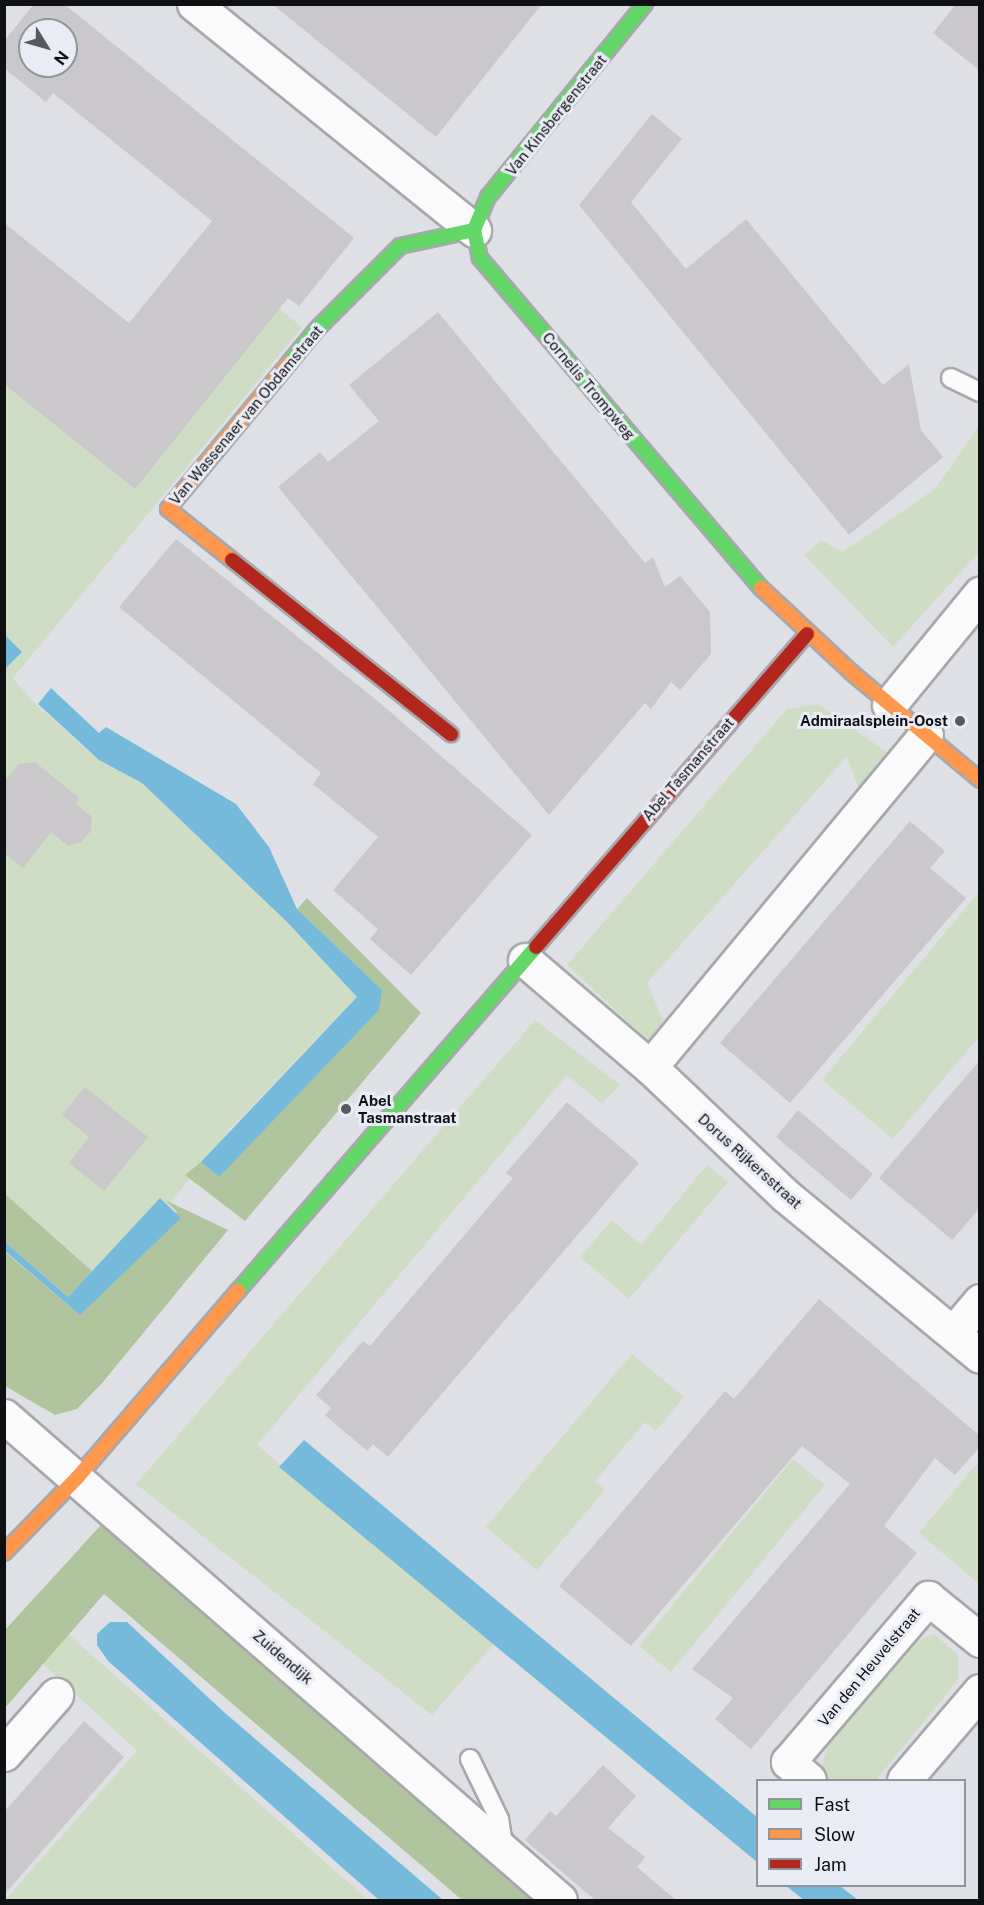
<!DOCTYPE html>
<style>
body{margin:0}
#map{position:relative;width:984px;height:1905px;overflow:hidden;background:#dfe0e5;font-family:"Public Sans",sans-serif}
div>[style]{position:absolute}
.green>*{inset:0;background:#cfddc5}
.forest>*{inset:0;background:#b0c59d}
.water>*{inset:0;background:#76badb}
.building>*{inset:0;background:#cac8ca}
.roads{filter:drop-shadow(2px 0 #a7a8ac) drop-shadow(-2px 0 #a7a8ac) drop-shadow(0 2px #a7a8ac) drop-shadow(0 -2px #a7a8ac)}
.lane>*{height:18px;margin:-9px;padding:0 9px;transform-origin:9px;border-radius:9px;background:#fafafb}
.street>*{height:33px;margin:-16.5px;padding:0 16.5px;transform-origin:16.5px;border-radius:16.5px;background:#fafafb}
.fast>*{height:14px;margin:-7px;padding:0 7px;transform-origin:7px;border-radius:7px;background:#63d668}
.slow>*{height:14px;margin:-7px;padding:0 7px;transform-origin:7px;border-radius:7px;background:#ff974d}
.jam>*{height:14px;margin:-7px;padding:0 7px;transform-origin:7px;border-radius:7px;background:#b3261e}
.dots>*{width:16px;height:16px;translate:-50% -50%;box-sizing:border-box;border:3px solid #e9ecf5;border-radius:50%}
span{translate:-50% -50%;white-space:nowrap;text-align:center;line-height:1.15;-webkit-text-stroke:6px #e9ecf5;paint-order:stroke}
.street-label{font-size:15px;color:#0f1013}
.poi-label{font-size:15px;color:#0f1013;font-weight:700}
.right{translate:-100% -50%;text-align:right}
.left{translate:0 -50%;text-align:left}
.frame{position:absolute;inset:0;border:6px solid #0f1013;pointer-events:none}
.legend{position:absolute;left:756px;top:1779px;width:210px;height:108px;box-sizing:border-box;background:#e9ecf5;border:2px solid #92949b;margin:0;padding:8px 10px;list-style:none;font-size:18px;color:#0f1013}
.legend li{display:flex;align-items:center;gap:12px;height:30px}
.legend b{width:30px;border:2px solid #92949b}
.north{position:absolute;left:18px;top:18px;width:60px;height:60px;box-sizing:border-box;background:#e9ecf5;border:2px solid #92949b;border-radius:50%;rotate:127deg;font-size:16px;font-weight:700;line-height:24px;text-align:center;color:#0f1013}
.north::after{content:'';display:block;margin:auto;width:21px;height:27px;background:#58595c;clip-path:polygon(50% 0,100% 100%,50% 72%,0 100%)}
</style>
<div id="map">
<div class="green">
<div style="clip-path:polygon(5px 223px,128px 325px,196px 241px,302px 327px,13px 678px,36px 705px,99px 760px,142px 783px,288px 923px,357px 997px,231px 1128px,168px 1205px,160px 1198px,92px 1271px,5px 1194px,4px 668px,22px 652px,4px 635px)"></div>
<div style="clip-path:polygon(979px 426px,979px 552px,893px 647px,804px 555px,821px 540px,843px 552px,935px 489px)"></div>
<div style="clip-path:polygon(818px 704px,895px 758px,862px 800px,847px 756px,647px 983px,666px 1027px,653px 1045px,567px 965px,787px 709px)"></div>
<div style="clip-path:polygon(979px 892px,979px 1037px,893px 1139px,822px 1080px)"></div>
<div style="clip-path:polygon(535px 1020px,620px 1085px,602px 1104px,567px 1075px,257px 1445px,494px 1644px,432px 1715px,136px 1484px)"></div>
<div style="clip-path:polygon(707px 1165px,728px 1182px,629px 1299px,580px 1257px,612px 1220px,641px 1245px)"></div>
<div style="clip-path:polygon(632px 1354px,684px 1397px,656px 1431px,645px 1422px,595px 1481px,605px 1490px,537px 1570px,486px 1527px)"></div>
<div style="clip-path:polygon(793px 1459px,825px 1485px,671px 1672px,639px 1646px)"></div>
<div style="clip-path:polygon(979px 1461px,980px 1581px,978px 1583px,919px 1533px)"></div>
<div style="clip-path:polygon(68px 1634px,368px 1900px,5px 1900px,137px 1751px,43px 1664px)"></div>
<div style="clip-path:polygon(934px 1634px,958px 1655px,958px 1680px,876px 1780px,829px 1780px,820px 1773px,827px 1748px,911px 1644px)"></div>
</div>
<div class="forest">
<div style="clip-path:polygon(307px 898px,421px 1013px,245px 1221px,185px 1175px,201px 1162px,219px 1177px,381px 990px,297px 909px)"></div>
<div style="clip-path:polygon(5px 1194px,92px 1271px,68px 1297px,5px 1242px)"></div>
<div style="clip-path:polygon(165px 1200px,228px 1230px,103px 1382px,77px 1409px,55px 1415px,5px 1386px,4px 1251px,80px 1315px,177px 1212px)"></div>
<div style="clip-path:polygon(101px 1525px,538px 1900px,462px 1900px,104px 1594px,5px 1708px,5px 1630px)"></div>
</div>
<div class="water">
<div style="clip-path:polygon(5px 635px,22px 652px,5px 669px,4px 668px)"></div>
<div style="clip-path:polygon(51px 688px,99px 733px,106px 727px,236px 804px,269px 847px,297px 909px,382px 990px,379px 1010px,219px 1177px,201px 1162px,357px 997px,288px 923px,142px 783px,99px 760px,38px 704px)"></div>
<div style="clip-path:polygon(160px 1198px,181px 1218px,80px 1315px,5px 1251px,5px 1242px,68px 1297px)"></div>
<div style="clip-path:polygon(304px 1440px,757px 1817px,757px 1862px,279px 1467px)"></div>
<div style="clip-path:polygon(110px 1622px,127px 1622px,225px 1713px,443px 1900px,379px 1900px,108px 1661px,97px 1645px,97px 1634px)"></div>
<div style="clip-path:polygon(786px 1886px,840px 1886px,858px 1900px,804px 1900px)"></div>
</div>
<div class="building">
<div style="clip-path:polygon(evenodd,34px 4px,64px 4px,354px 238px,299px 306px,288px 298px,135px 489px,4px 384px,4px 223px,129px 323px,212px 221px,53px 93px,46px 102px,4px 68px,4px 41px,34px 4px,30px 30px,66px 30px,66px 66px,30px 66px,30px 30px)"></div>
<div style="clip-path:polygon(272px 4px,542px 4px,436px 137px)"></div>
<div style="clip-path:polygon(956px 4px,980px 4px,980px 71px,933px 33px)"></div>
<div style="clip-path:polygon(652px 114px,682px 139px,631px 202px,686px 269px,746px 219px,883px 385px,909px 364px,921px 430px,943px 457px,849px 535px,579px 205px)"></div>
<div style="clip-path:polygon(438px 312px,645px 563px,653px 557px,665px 587px,680px 576px,710px 612px,711px 654px,680px 690px,671px 682px,651px 709px,645px 703px,549px 815px,278px 487px,320px 452px,328px 462px,379px 421px,349px 385px)"></div>
<div style="clip-path:polygon(176px 539px,380px 703px,532px 835px,411px 975px,370px 939px,378px 929px,333px 890px,378px 837px,313px 784px,321px 773px,119px 607px)"></div>
<div style="clip-path:polygon(35px 762px,79px 798px,75px 803px,92px 817px,91px 831px,81px 842px,68px 846px,51px 832px,23px 868px,4px 853px,4px 782px,19px 764px)"></div>
<div style="clip-path:polygon(910px 821px,945px 851px,930px 868px,966px 898px,790px 1103px,720px 1043px)"></div>
<div style="clip-path:polygon(980px 1060px,980px 1208px,952px 1240px,879px 1178px)"></div>
<div style="clip-path:polygon(85px 1087px,148px 1137px,104px 1191px,69px 1163px,89px 1137px,62px 1115px)"></div>
<div style="clip-path:polygon(567px 1102px,639px 1163px,388px 1457px,373px 1444px,367px 1451px,325px 1415px,331px 1408px,316px 1395px,363px 1341px,370px 1346px,513px 1178px,506px 1173px)"></div>
<div style="clip-path:polygon(798px 1110px,873px 1174px,851px 1200px,776px 1137px)"></div>
<div style="clip-path:polygon(819px 1299px,980px 1436px,980px 1447px,955px 1475px,935px 1458px,884px 1526px,917px 1553px,751px 1749px,715px 1719px,733px 1698px,692px 1669px,850px 1484px,802px 1446px,631px 1646px,559px 1586px,725px 1391px,734px 1399px)"></div>
<div style="clip-path:polygon(84px 1721px,124px 1757px,4px 1895px,4px 1812px)"></div>
<div style="clip-path:polygon(603px 1765px,636px 1796px,608px 1828px,645px 1857px,637px 1867px,676px 1900px,595px 1900px,525px 1840px,550px 1811px,556px 1816px)"></div>
</div>
<div class="roads">
<div class="lane">
<div style="left:951px;top:378px;width:32px;rotate:26deg"></div>
<div style="left:470px;top:1759px;width:67px;rotate:64.2deg"></div>
<div style="left:499px;top:1819px;width:30px;rotate:81deg"></div>
</div>
<div class="street">
<div style="left:194px;top:4px;width:360px;rotate:38.9deg"></div>
<div style="left:889px;top:705px;width:144px;rotate:-50.7deg"></div>
<div style="left:525px;top:960px;width:165px;rotate:40.6deg"></div>
<div style="left:650px;top:1067px;width:187px;rotate:43.5deg"></div>
<div style="left:786px;top:1196px;width:251px;rotate:39.5deg"></div>
<div style="left:650px;top:1067px;width:432px;rotate:-50.3deg"></div>
<div style="left:953px;top:1333px;width:42px;rotate:-49.8deg"></div>
<div style="left:4px;top:1416px;width:737px;rotate:41.04deg"></div>
<div style="left:4px;top:1754px;width:79px;rotate:-48.6deg"></div>
<div style="left:809px;top:1780px;width:28px;rotate:-139deg"></div>
<div style="left:788px;top:1762px;width:216px;rotate:-49.5deg"></div>
<div style="left:928px;top:1598px;width:67px;rotate:38.9deg"></div>
<div style="left:904px;top:1780px;width:117px;rotate:-49.5deg"></div>
</div>
<div class="fast">
<div style="left:474px;top:230px;width:29px;rotate:78deg"></div>
<div style="left:480px;top:258px;width:433px;rotate:49.6deg"></div>
<div style="left:474px;top:230px;width:36px;rotate:-67deg"></div>
<div style="left:488px;top:197px;width:249px;rotate:-50.9deg"></div>
<div style="left:289px;top:363px;width:45px;rotate:-50.4deg"></div>
<div style="left:318px;top:328px;width:116px;rotate:-45deg"></div>
<div style="left:400px;top:246px;width:76px;rotate:-12.2deg"></div>
<div style="left:238px;top:1291px;width:455px;rotate:-49.1deg"></div>
</div>
<div class="slow">
<div style="left:232px;top:560px;width:82px;rotate:-141.4deg"></div>
<div style="left:168px;top:509px;width:190px;rotate:-50.3deg"></div>
<div style="left:761px;top:588px;width:123px;rotate:43deg"></div>
<div style="left:851px;top:672px;width:168px;rotate:39.9deg"></div>
<div style="left:4px;top:1553px;width:105px;rotate:-45.8deg"></div>
<div style="left:77px;top:1478px;width:247px;rotate:-49.3deg"></div>
</div>
<div class="jam">
<div style="left:232px;top:560px;width:280px;rotate:38.5deg"></div>
<div style="left:536px;top:947px;width:414px;rotate:-49.1deg"></div>
</div>
</div>
<div class="dots">
<div style="left:960px;top:721px;background:#58595c"></div>
<div style="left:346px;top:1109px;background:#58595c"></div>
</div>
<div class="street-label">
<span style="left:556px;top:115px;rotate:-51deg">Van Kinsbergenstraat</span>
<span style="left:589px;top:386px;rotate:50deg">Cornelis Trompweg</span>
<span style="left:246px;top:415px;rotate:-50deg">Van Wassenaer van Obdamstraat</span>
<span style="left:688px;top:769px;rotate:-49deg">Abel Tasmanstraat</span>
<span style="left:750px;top:1161px;rotate:42deg">Dorus Rijkersstraat</span>
<span style="left:283px;top:1657px;rotate:41deg">Zuidendijk</span>
<span style="left:869px;top:1667px;rotate:-50deg">Van den Heuvelstraat</span>
</div>
<div class="poi-label">
<span class="right" style="left:948px;top:721px">Admiraalsplein-Oost</span>
<span class="left" style="left:358px;top:1109px">Abel<br>Tasmanstraat</span>
</div>
<div class="frame"></div>
<ul class="legend">
<li><b style="height:8px;background:#63d668"></b>Fast</li>
<li><b style="height:8px;background:#ff974d"></b>Slow</li>
<li><b style="height:8px;background:#b3261e"></b>Jam</li>
</ul>
<div class="north">N</div>
</div>
